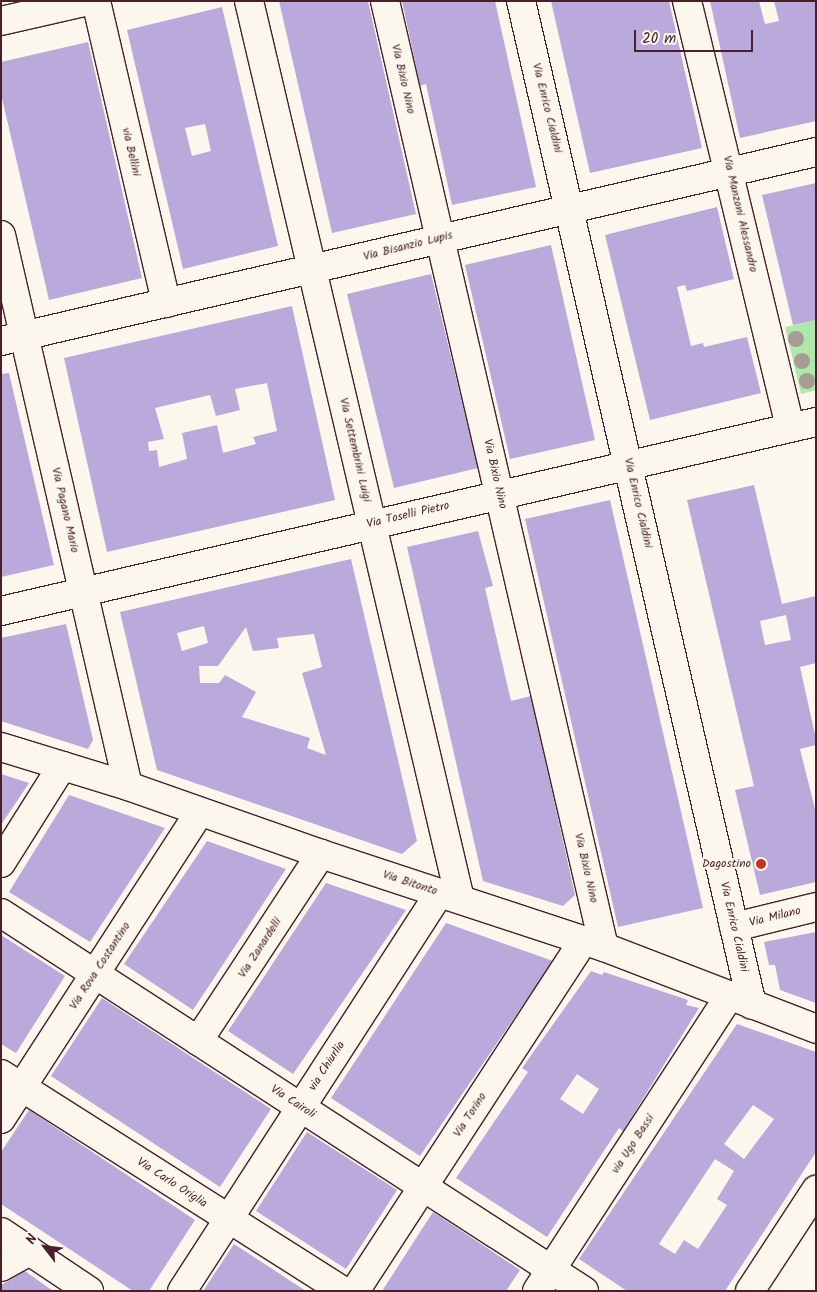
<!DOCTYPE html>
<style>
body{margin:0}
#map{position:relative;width:817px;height:1292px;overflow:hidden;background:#fbf7ec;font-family:Kalam,sans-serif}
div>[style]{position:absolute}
.green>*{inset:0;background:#afe8ac}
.building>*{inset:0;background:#b9aadb}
.roads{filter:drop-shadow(1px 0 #4a1f2b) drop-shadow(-1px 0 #4a1f2b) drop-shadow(0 1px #4a1f2b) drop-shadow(0 -1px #4a1f2b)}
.street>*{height:28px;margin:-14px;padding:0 14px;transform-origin:14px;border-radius:14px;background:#fbf7ec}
.secondary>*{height:28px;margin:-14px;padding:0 14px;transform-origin:14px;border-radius:14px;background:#fbf7ec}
.trees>*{width:16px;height:16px;margin:-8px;border-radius:50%;background:#a79c93}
.dots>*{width:14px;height:14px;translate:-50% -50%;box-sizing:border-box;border:2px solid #fbf7ec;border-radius:50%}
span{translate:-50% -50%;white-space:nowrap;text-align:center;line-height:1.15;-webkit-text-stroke:4px #fbf7ec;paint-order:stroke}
.street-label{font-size:12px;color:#4a1f2b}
.poi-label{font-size:12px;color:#4a1f2b}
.right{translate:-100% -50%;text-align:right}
.frame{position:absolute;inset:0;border:2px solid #4a1f2b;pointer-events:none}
.north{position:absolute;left:20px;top:1222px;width:50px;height:50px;-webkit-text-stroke:4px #fbf7ec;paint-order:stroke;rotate:300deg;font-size:14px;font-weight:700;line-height:20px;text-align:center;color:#4a1f2b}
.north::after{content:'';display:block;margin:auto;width:18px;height:22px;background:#4a1f2b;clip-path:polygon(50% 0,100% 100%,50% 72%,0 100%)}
.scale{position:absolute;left:634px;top:30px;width:119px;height:22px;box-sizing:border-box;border:2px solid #4a1f2b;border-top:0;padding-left:6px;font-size:15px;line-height:18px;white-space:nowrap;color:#4a1f2b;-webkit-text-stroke:4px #fbf7ec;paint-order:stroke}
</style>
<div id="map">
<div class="green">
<div style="clip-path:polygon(816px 320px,816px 390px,801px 394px,785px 327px)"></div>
</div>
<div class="building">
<div style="clip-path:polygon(279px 1px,368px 1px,416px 214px,332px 233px)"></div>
<div style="clip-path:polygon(402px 1px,495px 1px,536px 187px,452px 205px,426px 84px,420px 86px)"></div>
<div style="clip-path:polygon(551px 1px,669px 1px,702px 148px,590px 173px)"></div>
<div style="clip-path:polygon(710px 1px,759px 1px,765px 24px,779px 21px,774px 1px,816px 1px,816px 121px,740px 138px)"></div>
<div style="clip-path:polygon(evenodd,222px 7px,278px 246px,183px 269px,127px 30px,222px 7px,205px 124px,211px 151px,192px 156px,185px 128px,205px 124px)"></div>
<div style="clip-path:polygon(88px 42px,142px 278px,49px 300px,1px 94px,1px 62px)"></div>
<div style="clip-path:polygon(816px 183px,816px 320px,793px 325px,762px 195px)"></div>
<div style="clip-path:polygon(717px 207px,734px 279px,687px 291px,685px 285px,677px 287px,691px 346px,703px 343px,704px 347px,747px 337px,761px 393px,650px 420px,605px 235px)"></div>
<div style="clip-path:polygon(551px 245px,595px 440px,510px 459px,465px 265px)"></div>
<div style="clip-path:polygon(431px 274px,478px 468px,394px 488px,347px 294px)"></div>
<div style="clip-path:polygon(evenodd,292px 306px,335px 500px,107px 552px,64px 358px,292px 306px,267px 383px,277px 431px,253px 437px,256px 444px,223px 453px,217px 425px,182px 433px,187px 459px,159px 467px,157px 450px,149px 451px,148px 442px,164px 439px,155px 408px,210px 395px,216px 416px,240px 410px,235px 389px,267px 383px)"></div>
<div style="clip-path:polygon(9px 373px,54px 565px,1px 577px,1px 374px)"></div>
<div style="clip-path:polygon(evenodd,754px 485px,782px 604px,816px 596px,816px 663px,800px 667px,816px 739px,816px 745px,800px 749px,816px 813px,816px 882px,760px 895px,735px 790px,754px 786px,687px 500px,754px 485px,786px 615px,791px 640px,765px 645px,760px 621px,786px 615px)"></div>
<div style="clip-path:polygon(610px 500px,703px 908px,618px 927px,525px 519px)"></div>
<div style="clip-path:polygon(478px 531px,493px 586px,485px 588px,511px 701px,531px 696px,575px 895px,563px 906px,483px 881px,407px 547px)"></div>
<div style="clip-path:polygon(evenodd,351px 559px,417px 841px,402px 854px,157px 770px,120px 612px,351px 559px,204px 626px,208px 643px,182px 651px,177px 633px,204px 626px,351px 559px,246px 627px,253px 651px,279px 648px,277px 638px,314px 634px,322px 667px,302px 673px,326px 755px,307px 748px,310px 738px,242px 717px,256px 692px,225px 675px,219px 683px,200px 683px,199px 666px,218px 666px,246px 627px)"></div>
<div style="clip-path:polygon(66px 624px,93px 740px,88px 749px,1px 721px,1px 638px)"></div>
<div style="clip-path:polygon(1px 774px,29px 783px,1px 825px)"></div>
<div style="clip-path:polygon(69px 795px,165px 828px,90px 942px,9px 892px)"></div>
<div style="clip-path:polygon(207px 841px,286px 869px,193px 1010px,124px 964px)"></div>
<div style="clip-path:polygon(326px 883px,406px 910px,293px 1074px,228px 1031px)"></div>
<div style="clip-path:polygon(446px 923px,553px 961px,420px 1156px,331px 1098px)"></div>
<div style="clip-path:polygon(816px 932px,816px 1003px,780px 990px,775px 965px,769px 965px,764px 942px)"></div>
<div style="clip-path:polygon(1px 935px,65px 976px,16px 1053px,1px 1044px)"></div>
<div style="clip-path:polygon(evenodd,591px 971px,602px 975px,604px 972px,688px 1000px,686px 1005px,699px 1008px,623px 1131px,619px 1128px,547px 1237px,456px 1178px,528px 1072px,522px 1068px,591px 971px,577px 1074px,599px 1089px,583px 1114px,560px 1099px,577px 1074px)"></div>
<div style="clip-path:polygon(102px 998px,271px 1109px,220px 1187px,51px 1076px)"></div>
<div style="clip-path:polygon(evenodd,737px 1024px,816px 1052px,816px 1152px,725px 1291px,627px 1291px,579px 1259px,737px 1024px,753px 1105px,774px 1119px,744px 1159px,724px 1144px,753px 1105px,737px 1024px,715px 1159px,734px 1171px,717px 1199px,727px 1205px,698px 1249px,684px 1240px,675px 1254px,659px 1244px,715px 1159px)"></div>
<div style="clip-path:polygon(29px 1110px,195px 1220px,149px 1291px,133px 1291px,1px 1204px,1px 1152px)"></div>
<div style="clip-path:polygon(307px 1132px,397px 1190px,346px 1269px,256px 1211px)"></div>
<div style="clip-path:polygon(433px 1212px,520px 1270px,506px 1291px,382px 1291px)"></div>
<div style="clip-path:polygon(234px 1244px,306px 1291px,203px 1291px)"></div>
<div style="clip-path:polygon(25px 1271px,53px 1291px,1px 1291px,1px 1285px)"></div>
</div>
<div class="roads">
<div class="street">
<div style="left:96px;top:1px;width:310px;rotate:76.9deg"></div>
<div style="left:249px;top:1px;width:922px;rotate:76.78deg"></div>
<div style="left:385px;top:1px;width:971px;rotate:76.97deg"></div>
<div style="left:687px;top:1px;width:439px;rotate:76.4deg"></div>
<div style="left:1px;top:235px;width:565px;rotate:77.02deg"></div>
<div style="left:1px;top:341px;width:837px;rotate:-13.06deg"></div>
<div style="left:1px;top:611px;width:837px;rotate:-13.06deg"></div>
<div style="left:1px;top:863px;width:115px;rotate:-57.8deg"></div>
<div style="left:1px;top:913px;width:695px;rotate:32.96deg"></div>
<div style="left:734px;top:927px;width:84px;rotate:-13.7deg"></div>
<div style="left:198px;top:1041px;width:224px;rotate:-56.7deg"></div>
<div style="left:1px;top:1074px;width:405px;rotate:32.4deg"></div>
<div style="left:1px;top:1119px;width:364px;rotate:-57.1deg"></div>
<div style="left:1px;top:1232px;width:106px;rotate:33.8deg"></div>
<div style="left:1px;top:1267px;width:33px;rotate:-29deg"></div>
<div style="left:182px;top:1291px;width:474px;rotate:-57.1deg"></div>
<div style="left:355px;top:1291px;width:419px;rotate:-56.9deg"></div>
<div style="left:537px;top:1291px;width:352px;rotate:-56.9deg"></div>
<div style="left:750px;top:1291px;width:121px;rotate:-56.8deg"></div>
</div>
<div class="secondary">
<div style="left:521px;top:1px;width:1030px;rotate:77.04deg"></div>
<div style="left:1px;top:21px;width:90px;rotate:-12.8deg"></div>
<div style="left:1px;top:747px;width:133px;rotate:17.1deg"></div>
<div style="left:128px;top:786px;width:205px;rotate:19.4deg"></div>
<div style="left:321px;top:854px;width:298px;rotate:18.2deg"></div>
<div style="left:604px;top:947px;width:227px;rotate:21.1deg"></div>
</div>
</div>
<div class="trees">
<div style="left:796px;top:339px"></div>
<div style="left:802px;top:361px"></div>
<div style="left:807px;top:381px"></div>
</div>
<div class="dots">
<div style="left:761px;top:864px;background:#c8321e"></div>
</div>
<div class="street-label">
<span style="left:403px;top:79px;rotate:77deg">Via Bixio Nino</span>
<span style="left:547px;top:108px;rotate:76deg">Via Enrico Cialdini</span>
<span style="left:131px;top:152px;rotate:77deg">via Bellini</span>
<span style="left:740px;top:214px;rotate:77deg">Via Manzoni Alessandro</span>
<span style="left:408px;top:246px;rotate:-14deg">Via Bisanzio Lupis</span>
<span style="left:355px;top:450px;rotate:77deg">Via Settembrini Luigi</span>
<span style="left:495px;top:474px;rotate:77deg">Via Bixio Nino</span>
<span style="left:638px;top:503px;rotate:77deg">Via Enrico Cialdini</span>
<span style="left:65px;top:510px;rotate:77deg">Via Pagano Mario</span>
<span style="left:408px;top:515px;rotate:-13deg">Via Toselli Pietro</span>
<span style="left:586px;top:868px;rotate:77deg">Via Bixio Nino</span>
<span style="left:410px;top:883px;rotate:18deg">Via Bitonto</span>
<span style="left:775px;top:917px;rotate:-14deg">Via Milano</span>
<span style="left:734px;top:927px;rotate:77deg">Via Enrico Cialdini</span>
<span style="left:260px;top:948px;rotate:-57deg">Via Zanardelli</span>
<span style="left:100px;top:966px;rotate:-57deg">Via Rova Costantino</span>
<span style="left:327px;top:1066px;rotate:-57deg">via Chiurlia</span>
<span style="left:293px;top:1102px;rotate:33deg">Via Cairoli</span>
<span style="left:470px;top:1115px;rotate:-57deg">Via Torino</span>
<span style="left:633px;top:1144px;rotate:-57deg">via Ugo Bassi</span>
<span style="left:172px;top:1183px;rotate:33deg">Via Carlo Origlia</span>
</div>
<div class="poi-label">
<span class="right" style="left:751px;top:864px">Dagostino</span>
</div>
<div class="frame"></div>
<div class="north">N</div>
<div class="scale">20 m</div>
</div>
